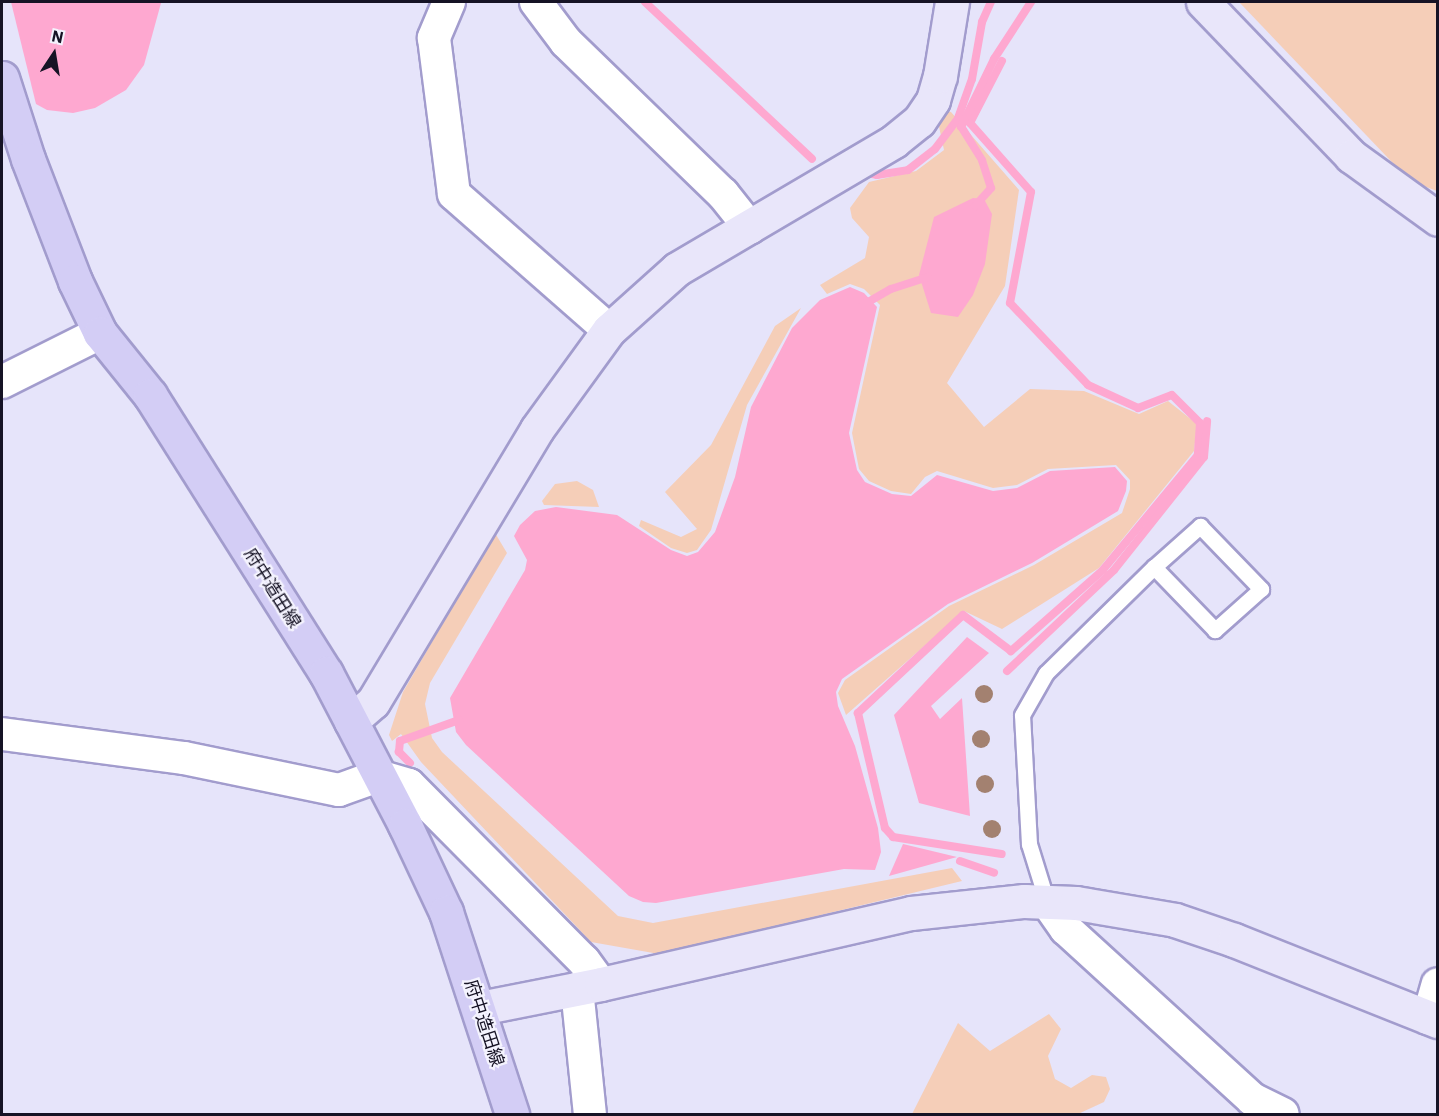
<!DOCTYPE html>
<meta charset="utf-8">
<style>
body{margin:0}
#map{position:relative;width:1439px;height:1116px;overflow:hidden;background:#e6e4fa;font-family:"IBM Plex Sans","Noto Sans JP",sans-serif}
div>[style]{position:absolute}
.green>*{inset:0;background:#f5ceb8}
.water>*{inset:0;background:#fea8d0}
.stream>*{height:8px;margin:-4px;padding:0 4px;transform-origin:4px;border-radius:4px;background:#fea8d0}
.roads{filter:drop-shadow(2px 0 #a29ccd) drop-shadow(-2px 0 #a29ccd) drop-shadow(0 2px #a29ccd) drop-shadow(0 -2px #a29ccd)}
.lane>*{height:15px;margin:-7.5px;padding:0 7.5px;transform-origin:7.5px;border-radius:7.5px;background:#fff}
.street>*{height:32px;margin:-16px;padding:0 16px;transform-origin:16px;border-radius:16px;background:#fff}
.secondary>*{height:33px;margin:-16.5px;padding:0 16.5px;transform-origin:16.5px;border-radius:16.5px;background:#e9e6fa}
.primary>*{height:33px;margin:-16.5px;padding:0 16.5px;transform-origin:16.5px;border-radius:16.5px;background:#d3cdf5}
.trees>*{width:18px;height:18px;margin:-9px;border-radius:50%;background:#a38170}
span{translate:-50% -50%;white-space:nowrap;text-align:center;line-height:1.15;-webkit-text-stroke:4.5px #f4f3fe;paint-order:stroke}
.street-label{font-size:18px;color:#161325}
.frame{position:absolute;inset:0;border:3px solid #161325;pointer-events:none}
.north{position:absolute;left:24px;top:24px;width:60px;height:60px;-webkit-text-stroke:4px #f4f3fe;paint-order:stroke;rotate:12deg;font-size:16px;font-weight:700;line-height:24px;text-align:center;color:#161325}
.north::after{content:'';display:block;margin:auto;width:21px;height:27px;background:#161325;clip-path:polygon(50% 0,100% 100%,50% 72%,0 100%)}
</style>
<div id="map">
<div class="green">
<div style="clip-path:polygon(1239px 2px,1437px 2px,1437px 191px,1410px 181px)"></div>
<div style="clip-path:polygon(944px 111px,951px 112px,1019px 190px,1005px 286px,947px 383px,984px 427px,1030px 389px,1084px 391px,1139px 414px,1168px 401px,1197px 424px,1194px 451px,1099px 568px,1002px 629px,964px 611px,846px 715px,838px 693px,845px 680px,949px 606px,1034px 565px,1122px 513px,1130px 489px,1130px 480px,1116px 465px,1048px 469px,1017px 485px,993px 488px,937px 471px,925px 477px,911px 494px,891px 491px,869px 481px,859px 469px,852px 433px,880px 305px,864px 289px,850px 284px,827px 294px,820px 285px,865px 258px,869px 237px,852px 218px,850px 208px,869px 182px,916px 171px,944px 150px,937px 117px)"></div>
<div style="clip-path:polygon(801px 308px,747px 405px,711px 530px,697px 550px,687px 553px,671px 548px,639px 526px,641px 520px,681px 537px,697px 529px,665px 492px,711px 445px,775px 326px)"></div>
<div style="clip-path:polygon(577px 481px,593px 490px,599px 507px,544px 505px,542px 501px,555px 484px)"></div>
<div style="clip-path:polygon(495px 533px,507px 553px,430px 683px,425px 704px,432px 738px,442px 752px,618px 916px,653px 923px,952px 868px,962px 881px,659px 954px,591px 942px,421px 762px,401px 734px,392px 741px,389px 735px,403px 692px)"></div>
<div style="clip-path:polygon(1049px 1014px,1061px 1029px,1048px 1056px,1055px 1079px,1071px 1088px,1092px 1075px,1106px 1077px,1110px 1089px,1104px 1102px,1078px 1114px,912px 1114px,958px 1023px,990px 1051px)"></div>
</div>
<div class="water">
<div style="clip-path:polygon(11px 2px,159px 2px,161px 3px,144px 65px,126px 90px,95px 108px,73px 113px,47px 110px,36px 104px)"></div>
<div style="clip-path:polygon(973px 198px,984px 199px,992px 214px,985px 264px,973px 295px,958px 317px,931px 313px,919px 275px,934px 217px)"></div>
<div style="clip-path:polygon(850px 287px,864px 293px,877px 307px,849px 433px,857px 470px,865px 482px,892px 494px,911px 496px,937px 475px,993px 491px,1017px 488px,1050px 471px,1115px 467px,1127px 481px,1126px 491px,1118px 511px,1032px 563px,948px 604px,842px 679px,836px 692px,838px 706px,855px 746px,878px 828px,881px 852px,875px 870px,844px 869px,656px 903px,643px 902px,629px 896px,466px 745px,456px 732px,450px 698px,525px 570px,527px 560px,514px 536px,520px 525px,535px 511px,556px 507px,617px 515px,671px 550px,687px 556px,698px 552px,715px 532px,735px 477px,751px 407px,792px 328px,820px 300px)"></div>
<div style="clip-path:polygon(967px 637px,989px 653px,931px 706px,940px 719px,962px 698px,970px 816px,919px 803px,894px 715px)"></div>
<div style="clip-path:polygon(903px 844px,957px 857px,889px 876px)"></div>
</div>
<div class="stream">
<div style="left:645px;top:2px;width:229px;rotate:43.2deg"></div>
<div style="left:1002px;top:61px;width:70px;rotate:117.3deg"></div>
<div style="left:970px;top:123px;width:92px;rotate:48.5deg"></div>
<div style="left:1031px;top:192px;width:113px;rotate:100.7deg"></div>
<div style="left:1010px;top:303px;width:113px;rotate:46.4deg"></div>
<div style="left:1088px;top:385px;width:55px;rotate:24.7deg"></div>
<div style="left:1138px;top:408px;width:36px;rotate:-21deg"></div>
<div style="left:1172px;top:395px;width:40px;rotate:45deg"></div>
<div style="left:1200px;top:423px;width:32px;rotate:94deg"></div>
<div style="left:1198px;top:455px;width:149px;rotate:129.6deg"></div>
<div style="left:1103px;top:570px;width:123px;rotate:138.6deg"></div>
<div style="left:1011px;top:651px;width:60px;rotate:-143.1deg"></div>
<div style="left:963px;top:615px;width:144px;rotate:137deg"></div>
<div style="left:858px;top:713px;width:118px;rotate:76.8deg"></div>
<div style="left:885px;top:828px;width:12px;rotate:48deg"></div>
<div style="left:893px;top:837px;width:110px;rotate:8.9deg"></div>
<div style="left:865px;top:173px;width:12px;rotate:9deg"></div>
<div style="left:877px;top:175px;width:31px;rotate:-9deg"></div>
<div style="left:908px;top:170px;width:34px;rotate:-38deg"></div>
<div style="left:935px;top:149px;width:39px;rotate:-53deg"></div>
<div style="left:958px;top:118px;width:41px;rotate:-70.3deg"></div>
<div style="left:972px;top:79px;width:58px;rotate:-80deg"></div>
<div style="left:982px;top:22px;width:22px;rotate:-66deg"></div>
<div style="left:975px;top:206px;width:24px;rotate:-48deg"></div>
<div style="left:991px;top:188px;width:29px;rotate:-108deg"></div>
<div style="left:982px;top:160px;width:39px;rotate:-122deg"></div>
<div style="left:961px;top:127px;width:76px;rotate:-64.1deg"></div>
<div style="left:994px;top:59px;width:68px;rotate:-57deg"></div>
<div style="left:863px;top:305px;width:32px;rotate:-30deg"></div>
<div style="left:891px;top:289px;width:39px;rotate:-18deg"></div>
<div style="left:1007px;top:671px;width:147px;rotate:-43.3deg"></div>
<div style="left:1114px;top:570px;width:144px;rotate:-51.5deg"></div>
<div style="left:1204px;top:457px;width:36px;rotate:-85deg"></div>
<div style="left:410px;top:763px;width:16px;rotate:-135deg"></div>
<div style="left:399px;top:752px;width:11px;rotate:-85deg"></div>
<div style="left:400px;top:741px;width:63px;rotate:-19.6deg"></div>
<div style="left:960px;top:861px;width:36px;rotate:19deg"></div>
</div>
<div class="roads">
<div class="lane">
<div style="left:1047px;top:902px;width:61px;rotate:-107.2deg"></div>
<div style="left:1029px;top:844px;width:129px;rotate:-93.1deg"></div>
<div style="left:1022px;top:715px;width:48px;rotate:-60.3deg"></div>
<div style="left:1046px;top:673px;width:151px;rotate:-44.5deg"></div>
<div style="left:1154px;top:567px;width:62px;rotate:-41.7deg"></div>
<div style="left:1200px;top:526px;width:88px;rotate:45.9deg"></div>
<div style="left:1261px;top:589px;width:62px;rotate:138.3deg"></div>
<div style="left:1215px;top:630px;width:88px;rotate:-134.1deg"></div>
</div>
<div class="street">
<div style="left:449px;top:2px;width:39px;rotate:113deg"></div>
<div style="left:434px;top:38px;width:157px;rotate:82.7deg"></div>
<div style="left:454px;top:194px;width:206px;rotate:41.3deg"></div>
<div style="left:536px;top:2px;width:50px;rotate:53.1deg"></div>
<div style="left:566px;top:42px;width:219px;rotate:44.1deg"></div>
<div style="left:723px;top:194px;width:43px;rotate:51.5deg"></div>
<div style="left:2px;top:382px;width:110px;rotate:-26.6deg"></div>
<div style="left:2px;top:734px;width:184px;rotate:7.5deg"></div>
<div style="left:184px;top:758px;width:158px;rotate:11.7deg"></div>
<div style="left:339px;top:790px;width:41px;rotate:-19.7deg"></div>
<div style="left:378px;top:776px;width:32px;rotate:16deg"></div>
<div style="left:409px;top:785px;width:248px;rotate:45.2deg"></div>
<div style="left:584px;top:961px;width:29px;rotate:54deg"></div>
<div style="left:1047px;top:902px;width:33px;rotate:55deg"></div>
<div style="left:1066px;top:929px;width:252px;rotate:42.4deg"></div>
<div style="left:1252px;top:1099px;width:34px;rotate:26deg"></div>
<div style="left:577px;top:989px;width:126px;rotate:84.1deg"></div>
<div style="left:1428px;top:1018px;width:35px;rotate:-74deg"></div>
</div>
<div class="secondary">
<div style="left:1203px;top:2px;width:214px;rotate:46.1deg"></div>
<div style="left:1351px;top:156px;width:107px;rotate:35.9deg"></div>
<div style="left:351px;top:721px;width:29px;rotate:-41deg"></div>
<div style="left:373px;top:702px;width:318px;rotate:-59deg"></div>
<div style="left:537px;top:429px;width:122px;rotate:-54deg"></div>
<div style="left:609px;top:330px;width:91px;rotate:-41.9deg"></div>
<div style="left:677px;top:269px;width:252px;rotate:-30.5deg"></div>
<div style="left:894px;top:141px;width:32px;rotate:-39deg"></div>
<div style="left:919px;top:121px;width:25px;rotate:-56deg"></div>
<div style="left:933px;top:100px;width:25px;rotate:-74deg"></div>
<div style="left:940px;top:76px;width:75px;rotate:-80.8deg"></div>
<div style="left:480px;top:1008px;width:123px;rotate:-11.2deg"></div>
<div style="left:601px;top:984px;width:318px;rotate:-12.9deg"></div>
<div style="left:911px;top:913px;width:114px;rotate:-6.1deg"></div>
<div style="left:1024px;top:901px;width:52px;rotate:2.2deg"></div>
<div style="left:1076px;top:903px;width:100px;rotate:9.7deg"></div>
<div style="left:1175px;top:920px;width:62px;rotate:18.7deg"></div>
<div style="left:1234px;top:940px;width:219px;rotate:21.7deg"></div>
</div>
<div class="primary">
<div style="left:2px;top:78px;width:85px;rotate:72.2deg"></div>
<div style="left:28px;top:159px;width:131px;rotate:68.9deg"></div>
<div style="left:75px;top:281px;width:58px;rotate:64.3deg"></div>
<div style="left:100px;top:333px;width:80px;rotate:51.1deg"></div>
<div style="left:150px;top:395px;width:329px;rotate:57.7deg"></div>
<div style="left:326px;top:673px;width:171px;rotate:62.5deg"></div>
<div style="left:405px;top:825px;width:96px;rotate:64.8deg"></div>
<div style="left:446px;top:912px;width:213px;rotate:71.9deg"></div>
</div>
</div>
<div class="trees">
<div style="left:984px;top:694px"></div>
<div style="left:981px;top:739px"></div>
<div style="left:985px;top:784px"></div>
<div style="left:992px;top:829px"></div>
</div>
<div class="street-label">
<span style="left:272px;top:588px;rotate:58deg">府中造田線</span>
<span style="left:484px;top:1023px;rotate:72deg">府中造田線</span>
</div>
<div class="frame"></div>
<div class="north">N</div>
</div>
